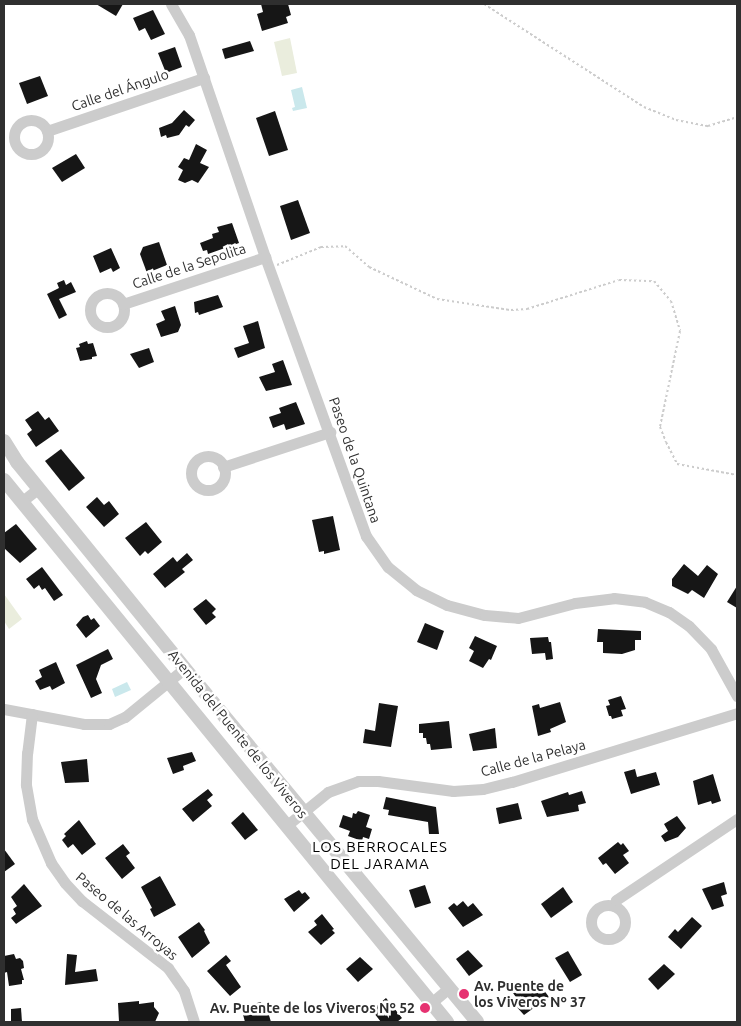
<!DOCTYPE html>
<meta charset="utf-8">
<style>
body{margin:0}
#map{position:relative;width:741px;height:1026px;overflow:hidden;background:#fff;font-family:Ubuntu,sans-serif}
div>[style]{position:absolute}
.green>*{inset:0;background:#eaeddd}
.water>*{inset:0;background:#cae8ec}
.building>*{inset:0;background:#161616}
.path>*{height:2px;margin-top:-1px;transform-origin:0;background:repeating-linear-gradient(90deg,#ccc 0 2.5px,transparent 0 5px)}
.minor>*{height:11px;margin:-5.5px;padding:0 5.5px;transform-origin:5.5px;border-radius:5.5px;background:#ccc}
.minor>.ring{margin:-5.5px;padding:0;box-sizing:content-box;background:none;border:11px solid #ccc;border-radius:50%}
.tertiary>*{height:14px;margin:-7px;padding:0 7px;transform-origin:7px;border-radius:7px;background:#ccc}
.dots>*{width:14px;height:14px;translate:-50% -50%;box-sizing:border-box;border:2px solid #fff;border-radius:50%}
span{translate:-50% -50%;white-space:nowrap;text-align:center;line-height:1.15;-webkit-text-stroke:5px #fff;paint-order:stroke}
.street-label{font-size:14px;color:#2f2f2f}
.poi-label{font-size:14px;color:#2f2f2f;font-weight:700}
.left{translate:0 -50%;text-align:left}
.right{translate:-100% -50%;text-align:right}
.neighbourhood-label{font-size:15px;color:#000;letter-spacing:1px}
.frame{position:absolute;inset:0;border:5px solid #2f2f2f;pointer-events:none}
</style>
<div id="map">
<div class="green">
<div style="clip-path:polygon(290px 38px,297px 73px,282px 76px,274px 42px)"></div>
<div style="clip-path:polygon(4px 594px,22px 619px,9px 629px,4px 621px)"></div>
</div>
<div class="water">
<div style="clip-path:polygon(302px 87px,307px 108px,293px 111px,292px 108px,295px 107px,291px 90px)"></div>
<div style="clip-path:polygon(127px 682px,131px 690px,115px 697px,112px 689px)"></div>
</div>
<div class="building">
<div style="clip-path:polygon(96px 4px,123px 4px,116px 16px)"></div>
<div style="clip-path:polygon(261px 4px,288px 4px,291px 15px,286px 17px,288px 23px,262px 31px,257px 14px,263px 12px)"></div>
<div style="clip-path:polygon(153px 10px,165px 34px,151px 40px,145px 28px,139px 31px,133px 18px)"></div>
<div style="clip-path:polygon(250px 41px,254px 51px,225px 59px,222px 49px)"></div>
<div style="clip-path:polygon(175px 47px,182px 67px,166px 73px,158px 53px)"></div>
<div style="clip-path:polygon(40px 76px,48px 96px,27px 104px,19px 83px)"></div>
<div style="clip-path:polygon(184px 110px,195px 120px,189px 127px,186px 125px,179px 135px,167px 138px,166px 135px,161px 137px,159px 128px,172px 123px)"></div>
<div style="clip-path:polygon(275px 111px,288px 150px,269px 156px,256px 118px)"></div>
<div style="clip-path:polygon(196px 144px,207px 150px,200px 163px,209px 167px,198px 183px,192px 180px,185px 183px,178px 180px,183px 170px,178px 167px,184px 158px,189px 160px)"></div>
<div style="clip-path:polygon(76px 154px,85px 168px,62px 182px,52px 168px)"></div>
<div style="clip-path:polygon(298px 200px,310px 233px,291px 240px,280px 206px)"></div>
<div style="clip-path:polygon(232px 223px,239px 243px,208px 254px,207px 250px,203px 251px,200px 243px,213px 238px,212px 234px,219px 232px,217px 227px)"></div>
<div style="clip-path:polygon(159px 242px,167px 265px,147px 273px,140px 254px,143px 247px)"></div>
<div style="clip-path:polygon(111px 248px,120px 268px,113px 272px,111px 268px,100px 273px,93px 256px)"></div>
<div style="clip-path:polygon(64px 280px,66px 285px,71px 282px,76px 292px,59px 299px,67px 315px,59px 319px,47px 294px,59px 288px,57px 283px)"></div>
<div style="clip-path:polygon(218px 295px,223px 307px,199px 315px,198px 312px,195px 313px,194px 302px)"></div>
<div style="clip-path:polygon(175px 306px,181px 325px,178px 332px,161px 337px,156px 324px,165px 320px,161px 311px)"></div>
<div style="clip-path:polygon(258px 321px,265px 348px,238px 358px,234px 348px,249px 343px,243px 326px)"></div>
<div style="clip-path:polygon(87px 341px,88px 344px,93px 343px,97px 356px,92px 357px,92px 359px,80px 361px,76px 348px,80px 347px,79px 344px)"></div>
<div style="clip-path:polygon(149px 348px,154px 362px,139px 368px,130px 354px)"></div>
<div style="clip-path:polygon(283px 360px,292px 385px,266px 391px,259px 377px,275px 372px,272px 364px)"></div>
<div style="clip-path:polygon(296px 402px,305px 424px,286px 430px,284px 424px,273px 428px,269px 417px,281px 413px,279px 408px)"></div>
<div style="clip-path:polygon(38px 411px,45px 420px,49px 417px,59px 431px,36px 447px,27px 434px,32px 430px,25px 420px)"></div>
<div style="clip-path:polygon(61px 449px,85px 478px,69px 491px,45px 461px)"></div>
<div style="clip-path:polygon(97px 497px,104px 505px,109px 501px,119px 514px,104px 527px,86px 507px)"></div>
<div style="clip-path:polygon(333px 516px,340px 550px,324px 554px,324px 551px,319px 552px,312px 520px)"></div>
<div style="clip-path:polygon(146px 522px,162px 542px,148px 554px,145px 551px,140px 556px,125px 538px)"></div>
<div style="clip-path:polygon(16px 524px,37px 549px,20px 563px,4px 548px,4px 533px)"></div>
<div style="clip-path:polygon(187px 553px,193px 560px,182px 569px,185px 572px,165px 588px,153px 574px,173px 557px,177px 562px)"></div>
<div style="clip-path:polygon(684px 564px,698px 576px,707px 565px,718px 574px,704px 598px,692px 590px,688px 594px,672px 586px,672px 579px)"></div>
<div style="clip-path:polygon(42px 567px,63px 595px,54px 601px,45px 588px,42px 590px,39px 585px,34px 589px,26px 579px)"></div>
<div style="clip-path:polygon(737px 586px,737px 608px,727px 602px)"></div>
<div style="clip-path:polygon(206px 599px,216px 609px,212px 613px,216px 617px,206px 625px,193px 609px)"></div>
<div style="clip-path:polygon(88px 615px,91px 620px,94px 618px,100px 626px,86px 638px,76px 625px,83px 617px)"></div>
<div style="clip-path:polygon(425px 623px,444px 631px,437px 650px,417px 642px)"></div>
<div style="clip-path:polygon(598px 629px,641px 631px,641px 640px,635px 640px,635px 650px,622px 654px,603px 653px,603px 642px,597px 642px)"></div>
<div style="clip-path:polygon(475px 636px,497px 646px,491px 660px,489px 659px,483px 668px,469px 661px,474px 651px,469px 648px)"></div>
<div style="clip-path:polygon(548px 637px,549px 642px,551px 642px,553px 659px,546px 660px,545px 653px,532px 654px,530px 638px)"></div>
<div style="clip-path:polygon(108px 649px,113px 659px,101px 665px,96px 679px,102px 693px,91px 698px,76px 665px)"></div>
<div style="clip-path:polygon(56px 662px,65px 683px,52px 690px,50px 686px,40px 690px,35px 681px,42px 677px,39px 670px)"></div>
<div style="clip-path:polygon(621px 696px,626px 709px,621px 710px,623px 716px,612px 719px,611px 716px,609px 716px,606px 706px,610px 705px,608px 700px)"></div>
<div style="clip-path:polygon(560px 702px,566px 722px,550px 729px,551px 732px,538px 736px,532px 706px,539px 704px,540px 708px)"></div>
<div style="clip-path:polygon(379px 703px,398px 706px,391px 747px,363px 743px,365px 729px,375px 731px)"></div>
<div style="clip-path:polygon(449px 721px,452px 748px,431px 750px,430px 744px,427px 744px,426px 738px,423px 738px,423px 733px,419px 733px,419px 724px)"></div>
<div style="clip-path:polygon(495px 728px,497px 748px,473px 751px,469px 734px)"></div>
<div style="clip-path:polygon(192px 752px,196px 761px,183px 766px,184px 770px,173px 774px,167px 758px)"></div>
<div style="clip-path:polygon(87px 759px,89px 782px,65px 783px,61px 762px)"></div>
<div style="clip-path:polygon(635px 769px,637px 777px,656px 772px,660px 785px,631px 794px,624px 772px)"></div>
<div style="clip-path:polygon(713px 774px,721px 801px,712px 804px,711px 801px,698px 805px,693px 781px)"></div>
<div style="clip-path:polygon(208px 789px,213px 795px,207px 800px,212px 806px,193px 822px,182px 809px)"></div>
<div style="clip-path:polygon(582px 791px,586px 803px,578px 805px,579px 811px,547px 817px,541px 801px,568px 792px,569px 795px)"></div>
<div style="clip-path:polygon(386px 797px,436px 807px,439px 834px,429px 834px,428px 822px,388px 815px,389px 810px,383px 809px)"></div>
<div style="clip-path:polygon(518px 803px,522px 819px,499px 824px,496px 808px)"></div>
<div style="clip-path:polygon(358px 811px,370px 815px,366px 827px,372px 829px,369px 839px,363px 837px,362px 841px,348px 836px,350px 831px,339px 827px,343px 815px,352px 818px,353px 813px,356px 814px)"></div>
<div style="clip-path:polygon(243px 812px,258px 830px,245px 840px,231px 823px)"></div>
<div style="clip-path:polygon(677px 816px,686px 828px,678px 837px,665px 842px,661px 836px,668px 831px,664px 824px)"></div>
<div style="clip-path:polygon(79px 820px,96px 844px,82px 855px,73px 844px,68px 848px,62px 840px,66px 836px,64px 834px)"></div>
<div style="clip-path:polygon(618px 842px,621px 845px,623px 843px,629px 851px,623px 855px,629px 863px,615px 874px,606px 863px,603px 865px,598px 858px)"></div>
<div style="clip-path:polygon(123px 844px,130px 853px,126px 856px,135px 868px,122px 879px,105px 858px)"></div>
<div style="clip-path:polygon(4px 849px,15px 864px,4px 872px)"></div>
<div style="clip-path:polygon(160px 876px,176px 905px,154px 917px,150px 909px,152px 908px,141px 887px)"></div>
<div style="clip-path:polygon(724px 882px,727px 894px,721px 896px,724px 906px,712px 910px,702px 889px)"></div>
<div style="clip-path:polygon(24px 884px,42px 906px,16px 924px,11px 918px,16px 914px,13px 909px,17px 906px,11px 897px)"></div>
<div style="clip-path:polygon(425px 885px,431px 903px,415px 908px,409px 890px)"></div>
<div style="clip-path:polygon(563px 887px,573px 902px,551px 918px,541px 904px)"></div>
<div style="clip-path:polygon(299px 890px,302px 894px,305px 892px,310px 898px,294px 912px,284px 899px)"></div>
<div style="clip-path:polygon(463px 901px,468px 907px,473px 903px,483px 915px,463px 927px,448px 908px,454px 903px,457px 906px)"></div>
<div style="clip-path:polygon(322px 914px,334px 929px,332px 930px,335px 933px,321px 945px,308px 932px,317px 925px,314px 921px)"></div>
<div style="clip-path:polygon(692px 917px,702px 926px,681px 949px,668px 937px,675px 929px,678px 932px)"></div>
<div style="clip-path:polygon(199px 922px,205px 930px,204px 931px,210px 943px,192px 958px,178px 937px)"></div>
<div style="clip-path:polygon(468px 950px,483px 966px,469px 976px,456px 959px)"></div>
<div style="clip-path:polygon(568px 951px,582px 975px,570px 982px,555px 958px)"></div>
<div style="clip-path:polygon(14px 954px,16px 959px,20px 958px,23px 961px,24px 968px,21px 969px,24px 980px,22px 980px,22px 984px,9px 986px,7px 972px,4px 973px,4px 956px)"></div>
<div style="clip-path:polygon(67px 954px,77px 955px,75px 972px,96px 969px,98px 981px,65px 985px)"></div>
<div style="clip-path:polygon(226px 955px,231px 961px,226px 965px,241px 987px,230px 996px,207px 971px)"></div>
<div style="clip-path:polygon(360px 957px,373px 969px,358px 982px,346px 969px)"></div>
<div style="clip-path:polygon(664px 964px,675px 974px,658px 990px,648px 979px)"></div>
<div style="clip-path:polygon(526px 983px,532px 991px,536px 988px,539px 992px,543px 989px,549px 997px,524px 1015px,514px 1004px,518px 1000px,513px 993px)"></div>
<div style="clip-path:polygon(386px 998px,402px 1018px,397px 1022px,381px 1022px,374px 1013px,377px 1011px,374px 1008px)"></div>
<div style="clip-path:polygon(139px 1001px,139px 1004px,154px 1002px,154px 1007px,159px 1013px,155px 1022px,119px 1022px,118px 1003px)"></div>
<div style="clip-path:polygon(261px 1002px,262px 1006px,266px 1005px,271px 1022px,245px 1022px,241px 1007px)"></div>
<div style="clip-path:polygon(21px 1008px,22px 1022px,11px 1022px,11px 1009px)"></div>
</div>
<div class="path">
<div style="left:484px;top:4px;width:190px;rotate:32.8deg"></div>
<div style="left:644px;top:107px;width:35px;rotate:22deg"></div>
<div style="left:676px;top:120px;width:33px;rotate:11deg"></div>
<div style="left:708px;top:126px;width:30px;rotate:-17deg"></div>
<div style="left:277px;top:265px;width:48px;rotate:-22.2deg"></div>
<div style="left:321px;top:247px;width:24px;rotate:-2deg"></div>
<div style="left:345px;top:246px;width:32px;rotate:41deg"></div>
<div style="left:369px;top:267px;width:75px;rotate:25.2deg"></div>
<div style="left:437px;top:299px;width:75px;rotate:8.5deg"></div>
<div style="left:511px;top:310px;width:16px;rotate:-4deg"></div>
<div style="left:527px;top:309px;width:96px;rotate:-17.5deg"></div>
<div style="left:619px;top:280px;width:35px;rotate:2deg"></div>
<div style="left:654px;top:281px;width:26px;rotate:50deg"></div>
<div style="left:671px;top:301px;width:31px;rotate:73deg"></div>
<div style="left:680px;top:331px;width:98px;rotate:101.8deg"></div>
<div style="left:660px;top:427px;width:16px;rotate:68deg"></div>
<div style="left:666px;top:442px;width:25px;rotate:63deg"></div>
<div style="left:677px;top:464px;width:61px;rotate:10.4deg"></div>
</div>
<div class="minor">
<div style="left:171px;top:4px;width:36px;rotate:60deg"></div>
<div style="left:189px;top:35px;width:235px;rotate:71.1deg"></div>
<div style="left:265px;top:257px;width:297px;rotate:70.1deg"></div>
<div style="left:366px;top:536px;width:38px;rotate:55deg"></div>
<div style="left:388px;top:567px;width:36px;rotate:39deg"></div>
<div style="left:416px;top:590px;width:34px;rotate:26deg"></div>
<div style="left:447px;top:605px;width:39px;rotate:15deg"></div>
<div style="left:485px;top:615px;width:33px;rotate:5deg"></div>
<div style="left:518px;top:618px;width:59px;rotate:-14.7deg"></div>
<div style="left:575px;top:603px;width:39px;rotate:-7deg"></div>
<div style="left:614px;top:598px;width:31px;rotate:7deg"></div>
<div style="left:645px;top:602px;width:26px;rotate:23deg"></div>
<div style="left:669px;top:612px;width:24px;rotate:35deg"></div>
<div style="left:689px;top:626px;width:32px;rotate:46deg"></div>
<div style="left:711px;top:649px;width:54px;rotate:61deg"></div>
<div class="ring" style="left:14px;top:120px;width:23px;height:23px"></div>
<div style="left:47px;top:131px;width:166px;rotate:-18.7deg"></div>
<div class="ring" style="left:90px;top:293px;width:23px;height:23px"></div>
<div style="left:123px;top:304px;width:150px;rotate:-18.3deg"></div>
<div class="ring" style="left:191px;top:456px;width:23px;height:23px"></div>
<div style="left:223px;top:467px;width:113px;rotate:-18.1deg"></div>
<div style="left:21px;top:502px;width:23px;rotate:-38deg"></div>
<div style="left:4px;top:709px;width:81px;rotate:10.6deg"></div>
<div style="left:84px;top:724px;width:25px"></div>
<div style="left:109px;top:724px;width:17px;rotate:-24deg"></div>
<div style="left:125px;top:717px;width:77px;rotate:-39.2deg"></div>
<div style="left:32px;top:714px;width:39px;rotate:97deg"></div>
<div style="left:27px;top:753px;width:32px;rotate:92deg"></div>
<div style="left:26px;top:785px;width:35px;rotate:80deg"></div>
<div style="left:32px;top:819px;width:48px;rotate:66.6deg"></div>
<div style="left:51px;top:863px;width:24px;rotate:55deg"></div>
<div style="left:65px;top:883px;width:25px;rotate:47deg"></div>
<div style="left:82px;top:901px;width:109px;rotate:37.9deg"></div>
<div style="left:168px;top:968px;width:28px;rotate:55deg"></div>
<div style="left:184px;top:991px;width:33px;rotate:72deg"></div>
<div style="left:286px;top:826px;width:54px;rotate:-39deg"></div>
<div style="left:328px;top:792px;width:32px;rotate:-20deg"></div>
<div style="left:358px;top:781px;width:20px"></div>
<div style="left:378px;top:781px;width:76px;rotate:7.6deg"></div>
<div style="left:453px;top:791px;width:30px;rotate:-4deg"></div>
<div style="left:483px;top:789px;width:30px;rotate:-14deg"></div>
<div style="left:512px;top:782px;width:235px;rotate:-17deg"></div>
<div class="ring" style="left:591px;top:905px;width:23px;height:23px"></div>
<div style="left:614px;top:906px;width:6px;rotate:-72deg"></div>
<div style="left:616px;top:900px;width:146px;rotate:-33.8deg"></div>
<div style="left:431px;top:1003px;width:23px;rotate:-40deg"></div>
</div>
<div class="tertiary">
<div style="left:4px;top:441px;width:25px;rotate:58deg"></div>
<div style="left:17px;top:462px;width:284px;rotate:50.9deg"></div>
<div style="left:196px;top:682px;width:441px;rotate:50.4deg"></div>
<div style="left:4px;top:480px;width:700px;rotate:50.74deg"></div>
</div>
<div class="dots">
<div style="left:464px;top:994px;background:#e63271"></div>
<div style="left:425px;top:1008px;background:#e63271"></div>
</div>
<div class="street-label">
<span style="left:120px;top:90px;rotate:-19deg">Calle del Ángulo</span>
<span style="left:189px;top:266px;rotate:-18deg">Calle de la Sepolita</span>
<span style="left:355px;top:460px;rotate:71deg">Paseo de la Quintana</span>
<span style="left:238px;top:734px;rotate:51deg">Avenida del Puente de los Viveros</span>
<span style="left:533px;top:758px;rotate:-15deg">Calle de la Pelaya</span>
<span style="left:127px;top:916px;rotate:40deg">Paseo de las Arroyas</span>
</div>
<div class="poi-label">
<span class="left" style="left:474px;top:994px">Av. Puente de<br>los Viveros Nº 37</span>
<span class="right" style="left:415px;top:1008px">Av. Puente de los Viveros Nº 52</span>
</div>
<div class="neighbourhood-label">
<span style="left:380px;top:855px">LOS BERROCALES<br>DEL JARAMA</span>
</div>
<div class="frame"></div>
</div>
